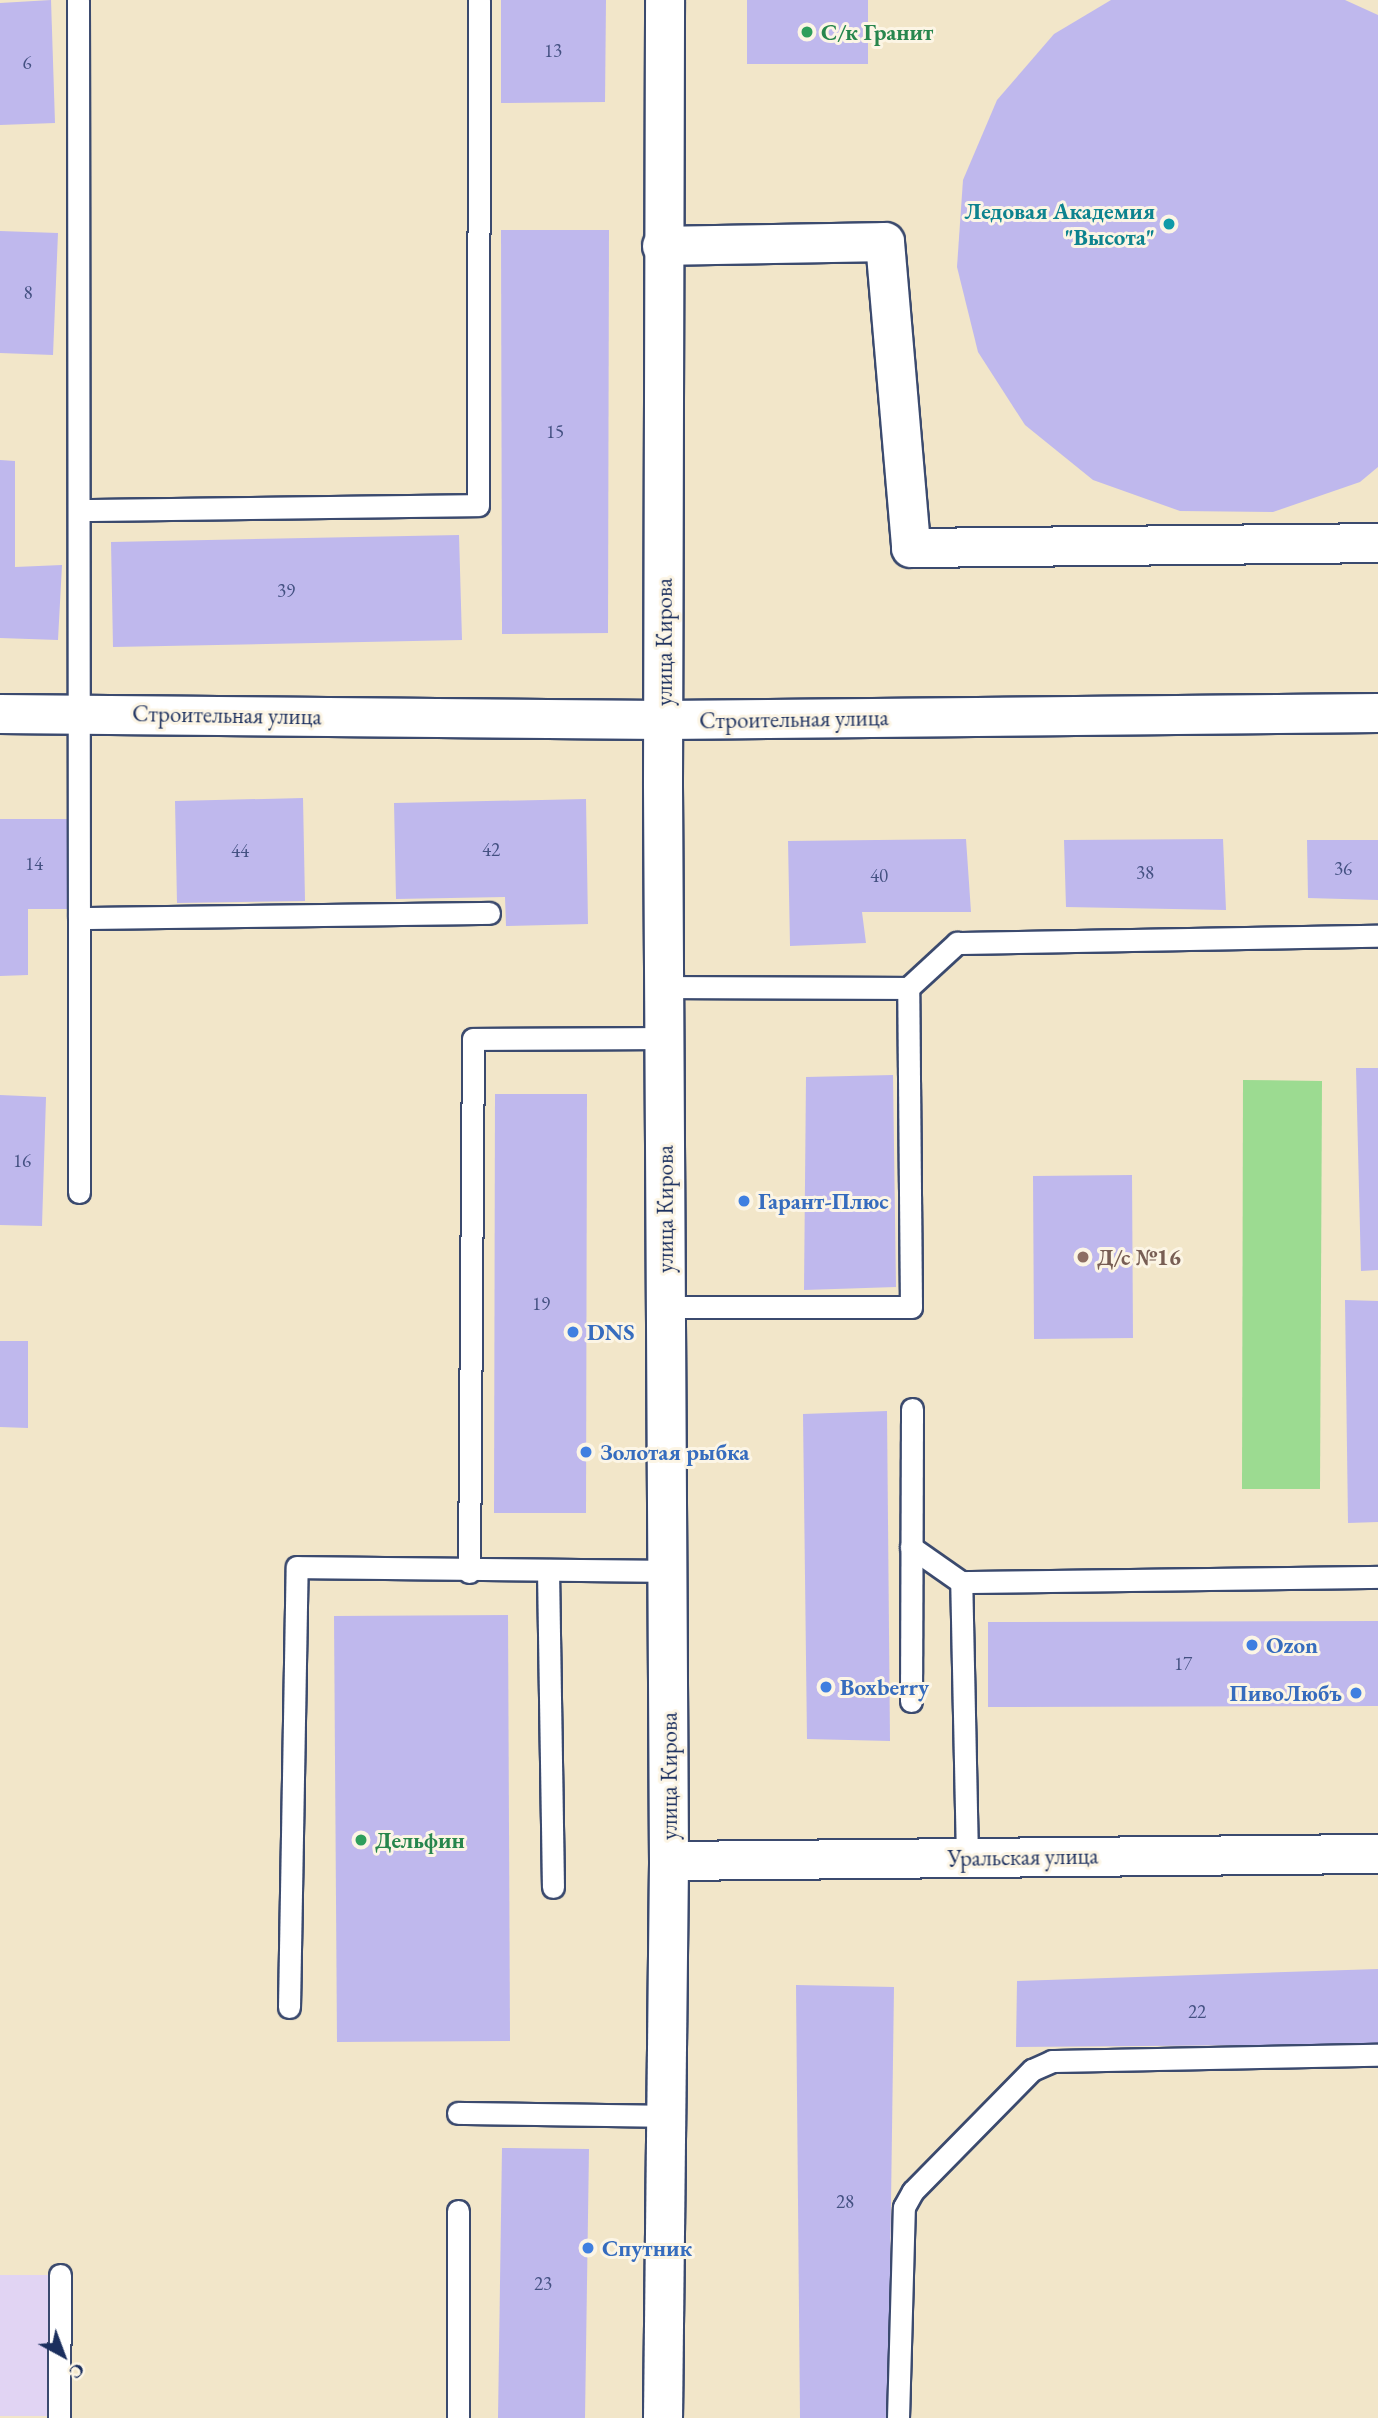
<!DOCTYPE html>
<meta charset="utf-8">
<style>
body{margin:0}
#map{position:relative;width:1378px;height:2418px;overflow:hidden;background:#f2e6c9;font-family:"EB Garamond",serif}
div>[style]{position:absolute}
.built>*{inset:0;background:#e1d4f3}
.green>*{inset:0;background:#9cdb91}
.building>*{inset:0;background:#bfb8ed}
.roads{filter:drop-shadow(2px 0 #3b4a6e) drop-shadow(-2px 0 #3b4a6e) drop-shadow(0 2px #3b4a6e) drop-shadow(0 -2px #3b4a6e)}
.lane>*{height:21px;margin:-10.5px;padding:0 10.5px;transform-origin:10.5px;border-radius:10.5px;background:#fff}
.street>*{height:38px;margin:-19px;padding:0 19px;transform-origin:19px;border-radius:19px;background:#fff}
.dots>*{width:19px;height:19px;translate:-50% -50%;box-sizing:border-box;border:4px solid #fcf5e5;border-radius:50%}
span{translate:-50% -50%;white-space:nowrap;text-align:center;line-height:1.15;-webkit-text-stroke:6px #fcf5e5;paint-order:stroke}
.number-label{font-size:19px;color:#445182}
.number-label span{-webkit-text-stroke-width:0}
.leisure-label{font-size:23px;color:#27864d;font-weight:700}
.left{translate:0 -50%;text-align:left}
.culture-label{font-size:23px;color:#0d838f;font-weight:700}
.right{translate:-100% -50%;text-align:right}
.street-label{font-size:23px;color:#1b2f5e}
.shop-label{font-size:23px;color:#366cbe;font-weight:700}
.education-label{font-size:23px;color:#785e54;font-weight:700}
.north{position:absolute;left:28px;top:2320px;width:70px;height:70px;-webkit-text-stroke:5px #fcf5e5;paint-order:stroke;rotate:139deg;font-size:19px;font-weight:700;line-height:28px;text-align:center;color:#1b2f5e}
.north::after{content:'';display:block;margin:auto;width:24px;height:32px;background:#1b2f5e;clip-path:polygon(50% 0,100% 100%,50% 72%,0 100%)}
</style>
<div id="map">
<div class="built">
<div style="clip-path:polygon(0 2275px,60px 2275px,56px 2416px,0 2416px)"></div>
</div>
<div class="green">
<div style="clip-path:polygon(1243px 1080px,1322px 1081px,1320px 1489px,1242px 1489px)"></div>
</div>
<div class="building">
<div style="clip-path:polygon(51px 0,55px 123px,0 125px,0 3px)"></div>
<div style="clip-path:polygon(501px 0,606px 0,605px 102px,501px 103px)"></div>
<div style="clip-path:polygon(747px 0,868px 0,868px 64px,747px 64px)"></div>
<div style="clip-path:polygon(1111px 0,1345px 0,1378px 15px,1378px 467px,1360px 482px,1273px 512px,1180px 511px,1093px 480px,1025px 425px,978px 352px,957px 267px,963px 180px,997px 100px,1054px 34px)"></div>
<div style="clip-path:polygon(501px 230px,609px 230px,608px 633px,502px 634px)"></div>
<div style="clip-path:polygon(0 231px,58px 233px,53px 355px,0 353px)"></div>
<div style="clip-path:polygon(0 460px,15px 461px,15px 567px,62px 565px,58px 640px,0 638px)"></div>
<div style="clip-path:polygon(459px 535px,462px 640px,113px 647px,111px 542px)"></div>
<div style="clip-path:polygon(303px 798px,305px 901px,177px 903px,175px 801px)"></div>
<div style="clip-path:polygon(586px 799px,588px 924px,506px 926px,505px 897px,396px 899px,394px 803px)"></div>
<div style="clip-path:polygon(0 819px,68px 819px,68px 909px,28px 909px,28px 975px,0 976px)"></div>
<div style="clip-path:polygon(966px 839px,971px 912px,862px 912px,866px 943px,790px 946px,788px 841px)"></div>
<div style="clip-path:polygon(1223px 839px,1226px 910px,1066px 907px,1064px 840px)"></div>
<div style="clip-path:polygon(1307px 840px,1378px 840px,1378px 900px,1308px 898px)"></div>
<div style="clip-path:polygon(1356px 1068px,1378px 1068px,1378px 1270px,1361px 1271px)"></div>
<div style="clip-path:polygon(893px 1075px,896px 1287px,804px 1290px,806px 1077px)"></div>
<div style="clip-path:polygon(495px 1094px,587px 1094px,586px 1513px,494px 1513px)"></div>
<div style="clip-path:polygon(0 1095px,46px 1097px,42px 1226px,0 1225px)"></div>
<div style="clip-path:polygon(1132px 1175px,1133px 1338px,1034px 1339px,1033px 1176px)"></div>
<div style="clip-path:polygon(1345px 1300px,1378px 1301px,1378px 1522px,1348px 1523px)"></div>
<div style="clip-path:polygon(0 1341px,28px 1341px,28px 1428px,0 1427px)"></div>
<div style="clip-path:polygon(887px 1411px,890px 1741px,807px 1739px,803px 1414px)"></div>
<div style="clip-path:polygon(508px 1615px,510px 2041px,337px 2042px,334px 1616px)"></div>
<div style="clip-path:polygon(1378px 1621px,1378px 1706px,988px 1707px,988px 1622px)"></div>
<div style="clip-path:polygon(1378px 1969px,1378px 2044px,1016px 2047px,1017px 1981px)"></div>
<div style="clip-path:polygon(796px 1985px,894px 1987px,888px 2418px,800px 2418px)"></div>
<div style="clip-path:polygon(502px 2148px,589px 2149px,585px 2418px,498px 2418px)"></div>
</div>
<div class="roads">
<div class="lane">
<div style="left:78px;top:0;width:918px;rotate:89.94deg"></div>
<div style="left:82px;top:510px;width:396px;rotate:-0.7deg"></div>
<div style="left:478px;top:505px;width:505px;rotate:-89.89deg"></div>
<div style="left:664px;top:987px;width:244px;rotate:0.2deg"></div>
<div style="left:79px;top:1192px;width:274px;rotate:-90deg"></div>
<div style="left:79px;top:918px;width:410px;rotate:-0.7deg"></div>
<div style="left:665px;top:1307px;width:246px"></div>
<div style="left:911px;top:1307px;width:319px;rotate:-90.5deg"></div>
<div style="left:908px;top:988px;width:67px;rotate:-42.6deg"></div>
<div style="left:957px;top:943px;width:421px;rotate:-1deg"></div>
<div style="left:911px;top:1547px;width:61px;rotate:35deg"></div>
<div style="left:548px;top:1570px;width:317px;rotate:89.1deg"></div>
<div style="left:469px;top:1572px;width:533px;rotate:-89.57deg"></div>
<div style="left:473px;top:1039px;width:190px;rotate:-0.3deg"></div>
<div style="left:911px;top:1701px;width:292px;rotate:-89.8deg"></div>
<div style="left:967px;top:1858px;width:276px;rotate:-91.2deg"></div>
<div style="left:961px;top:1582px;width:417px;rotate:-0.7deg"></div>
<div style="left:289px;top:2007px;width:440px;rotate:-89deg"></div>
<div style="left:297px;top:1567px;width:371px;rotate:0.6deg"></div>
<div style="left:458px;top:2113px;width:208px;rotate:0.8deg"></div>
<div style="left:59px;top:2418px;width:143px;rotate:-89.6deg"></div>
<div style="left:458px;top:2418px;width:207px;rotate:-90deg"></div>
<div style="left:898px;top:2418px;width:211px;rotate:-88.4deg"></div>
<div style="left:904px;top:2207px;width:18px;rotate:-61deg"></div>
<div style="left:913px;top:2191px;width:170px;rotate:-45.5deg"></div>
<div style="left:1032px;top:2070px;width:22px;rotate:-24deg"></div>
<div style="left:1052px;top:2061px;width:326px;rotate:-1.1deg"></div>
</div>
<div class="street">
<div style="left:662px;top:246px;width:223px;rotate:-1deg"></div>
<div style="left:885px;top:242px;width:307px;rotate:85.1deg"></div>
<div style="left:911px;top:548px;width:467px;rotate:-0.6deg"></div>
<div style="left:0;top:714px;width:664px;rotate:0.52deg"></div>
<div style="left:664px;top:720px;width:714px;rotate:-0.56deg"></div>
<div style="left:669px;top:1861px;width:709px;rotate:-0.57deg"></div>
<div style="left:663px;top:2418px;width:557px;rotate:-89.38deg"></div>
<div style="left:669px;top:1861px;width:1077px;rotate:-90.32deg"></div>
<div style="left:663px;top:784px;width:784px;rotate:-89.85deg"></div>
</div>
</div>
<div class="dots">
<div style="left:807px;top:32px;background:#2e9e5b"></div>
<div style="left:1169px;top:224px;background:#0f9aa8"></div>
<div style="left:744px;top:1201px;background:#3f7fe0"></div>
<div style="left:1083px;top:1257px;background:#8d6e63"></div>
<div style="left:573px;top:1332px;background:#3f7fe0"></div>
<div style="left:586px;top:1452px;background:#3f7fe0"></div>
<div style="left:1252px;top:1645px;background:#3f7fe0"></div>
<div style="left:826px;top:1687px;background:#3f7fe0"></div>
<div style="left:1356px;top:1693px;background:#3f7fe0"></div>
<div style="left:361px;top:1840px;background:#2e9e5b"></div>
<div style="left:588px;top:2248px;background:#3f7fe0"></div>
</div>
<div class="number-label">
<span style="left:553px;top:51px">13</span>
<span style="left:27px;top:63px">6</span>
<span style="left:28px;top:293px">8</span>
<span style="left:555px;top:432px">15</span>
<span style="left:286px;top:591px">39</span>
<span style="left:491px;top:850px">42</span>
<span style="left:240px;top:851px">44</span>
<span style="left:34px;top:864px">14</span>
<span style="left:1343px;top:869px">36</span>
<span style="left:1145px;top:873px">38</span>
<span style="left:879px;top:876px">40</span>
<span style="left:22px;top:1161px">16</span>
<span style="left:541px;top:1304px">19</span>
<span style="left:1183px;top:1664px">17</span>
<span style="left:1197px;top:2012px">22</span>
<span style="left:845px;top:2202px">28</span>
<span style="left:543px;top:2284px">23</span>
</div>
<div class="leisure-label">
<span class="left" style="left:821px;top:32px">С/к Гранит</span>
<span class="left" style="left:375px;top:1840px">Дельфин</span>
</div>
<div class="culture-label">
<span class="right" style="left:1155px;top:224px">Ледовая Академия<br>"Высота"</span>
</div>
<div class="street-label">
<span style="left:664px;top:642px;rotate:-90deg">улица Кирова</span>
<span style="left:227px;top:715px;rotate:1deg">Строительная улица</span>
<span style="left:794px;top:719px;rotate:-1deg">Строительная улица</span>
<span style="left:665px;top:1209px;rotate:-90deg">улица Кирова</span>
<span style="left:669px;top:1776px;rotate:-90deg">улица Кирова</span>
<span style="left:1023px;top:1857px;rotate:-1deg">Уральская улица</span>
</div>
<div class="shop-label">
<span class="left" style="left:758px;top:1201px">Гарант-Плюс</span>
<span class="left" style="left:587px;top:1332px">DNS</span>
<span class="left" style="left:600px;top:1452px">Золотая рыбка</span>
<span class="left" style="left:1266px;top:1645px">Ozon</span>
<span class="left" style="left:840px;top:1687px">Boxberry</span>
<span class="right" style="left:1342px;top:1693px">ПивоЛюбъ</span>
<span class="left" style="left:602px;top:2248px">Спутник</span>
</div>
<div class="education-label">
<span class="left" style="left:1097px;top:1257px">Д/с №16</span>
</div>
<div class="north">С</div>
</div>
